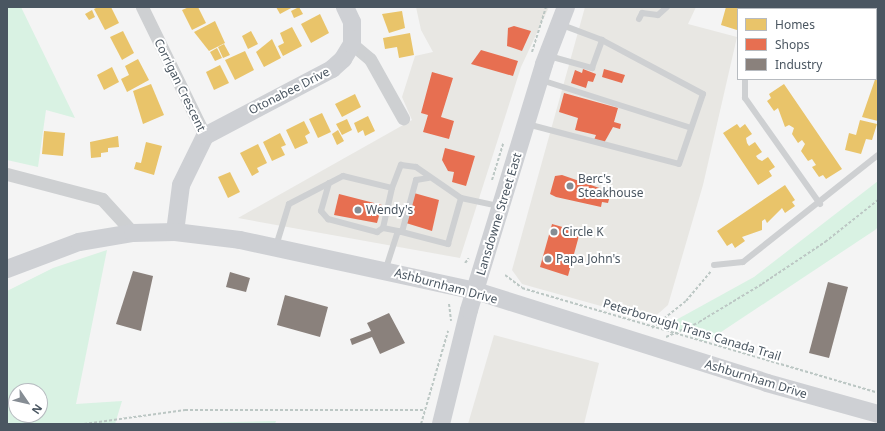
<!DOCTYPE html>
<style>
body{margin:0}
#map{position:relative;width:885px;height:431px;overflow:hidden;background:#f4f4f4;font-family:"Noto Sans",sans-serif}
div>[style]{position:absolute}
.commercial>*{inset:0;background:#e8e7e3}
.green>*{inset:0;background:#d9f2e3}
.homes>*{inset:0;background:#e9c46a}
.shops>*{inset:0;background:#e76f51}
.industry>*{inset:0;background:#8a817c}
.path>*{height:2px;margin-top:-1px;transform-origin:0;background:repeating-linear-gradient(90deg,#bcc7c4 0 3px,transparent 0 5px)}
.lane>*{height:6px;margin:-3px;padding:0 3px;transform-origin:3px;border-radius:3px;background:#ced0d2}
.street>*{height:13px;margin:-6.5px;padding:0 6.5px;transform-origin:6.5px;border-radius:6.5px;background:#ced0d2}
.secondary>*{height:18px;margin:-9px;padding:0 9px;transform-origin:9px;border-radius:9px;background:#ced0d4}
.dots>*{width:11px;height:11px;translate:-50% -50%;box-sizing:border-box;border:2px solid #fff;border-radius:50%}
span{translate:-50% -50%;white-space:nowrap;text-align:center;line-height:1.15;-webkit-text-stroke:4px #fff;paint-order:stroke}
.street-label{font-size:12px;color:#4a5661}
.poi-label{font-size:12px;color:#4a5661}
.left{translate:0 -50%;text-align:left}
.frame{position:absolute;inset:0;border:8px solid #4a5661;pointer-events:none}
.legend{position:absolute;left:737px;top:8px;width:140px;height:72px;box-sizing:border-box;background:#fff;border:1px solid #b7bbc0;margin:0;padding:5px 7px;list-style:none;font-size:12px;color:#4a5661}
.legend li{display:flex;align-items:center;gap:8px;height:20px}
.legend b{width:20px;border:1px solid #b7bbc0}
.north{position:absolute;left:8px;top:383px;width:40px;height:40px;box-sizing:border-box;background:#fff;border:1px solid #b7bbc0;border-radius:50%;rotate:124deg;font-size:11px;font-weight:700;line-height:16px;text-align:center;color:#4a5661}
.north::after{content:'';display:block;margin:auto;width:14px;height:18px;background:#868d94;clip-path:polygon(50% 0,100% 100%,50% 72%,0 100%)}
</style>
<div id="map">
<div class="commercial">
<div style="clip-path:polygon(416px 7px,549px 7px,521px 67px,460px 258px,238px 218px,412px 120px,402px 97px,415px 56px,433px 52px,421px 30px)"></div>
<div style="clip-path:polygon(585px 7px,696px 7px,688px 24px,737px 37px,703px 185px,668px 305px,651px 320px,522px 284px,512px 270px)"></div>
<div style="clip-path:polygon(494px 335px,599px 363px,584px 424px,468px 424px)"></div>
</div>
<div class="green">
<div style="clip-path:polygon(7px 7px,21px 7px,75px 118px,46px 110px,38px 167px,7px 160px)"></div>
<div style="clip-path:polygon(878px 181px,878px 227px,875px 230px,706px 342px,651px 320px,676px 320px,754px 277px)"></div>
<div style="clip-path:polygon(evenodd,107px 250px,76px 404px,122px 401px,115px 424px,7px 424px,7px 291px,53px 268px,107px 250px,16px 391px,40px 391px,40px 415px,16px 415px,16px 391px)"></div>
<div style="clip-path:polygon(276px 421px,275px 424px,153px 424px)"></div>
</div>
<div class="homes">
<div style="clip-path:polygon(98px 7px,111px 7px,119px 23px,105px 30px,94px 9px)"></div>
<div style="clip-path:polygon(189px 7px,198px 7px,206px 23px,192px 30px,182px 10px)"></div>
<div style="clip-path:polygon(276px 7px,293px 7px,280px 14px)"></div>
<div style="clip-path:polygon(299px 7px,303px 14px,294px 18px,291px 11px)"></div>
<div style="clip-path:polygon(726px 7px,743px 7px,738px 9px,737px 30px,721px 25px)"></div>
<div style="clip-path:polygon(777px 7px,804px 7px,804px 9px)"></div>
<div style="clip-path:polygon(838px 7px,878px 7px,878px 16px,876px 9px)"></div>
<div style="clip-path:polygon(92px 10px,95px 17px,89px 20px,85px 14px)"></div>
<div style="clip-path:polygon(402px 11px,405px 28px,389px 33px,382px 14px)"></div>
<div style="clip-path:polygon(320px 14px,329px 33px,311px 43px,301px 24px)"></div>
<div style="clip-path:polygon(215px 21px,225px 43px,209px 51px,194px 32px)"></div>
<div style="clip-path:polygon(292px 27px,302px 46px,283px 56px,278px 46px,284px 43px,280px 33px)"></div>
<div style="clip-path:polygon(123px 31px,134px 53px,122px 60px,110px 37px)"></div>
<div style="clip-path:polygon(251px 31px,258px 44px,248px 49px,242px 36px)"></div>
<div style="clip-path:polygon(410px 33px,414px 55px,399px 58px,397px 47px,385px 49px,383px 38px)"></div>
<div style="clip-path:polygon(272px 39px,281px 58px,264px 67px,256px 52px)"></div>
<div style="clip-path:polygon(224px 44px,230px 55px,223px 58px,218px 47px)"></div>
<div style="clip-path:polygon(217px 48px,222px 58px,215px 61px,210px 52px)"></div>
<div style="clip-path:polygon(245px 51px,254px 70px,235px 80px,225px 60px)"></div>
<div style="clip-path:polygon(138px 59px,149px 80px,127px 92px,121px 79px,129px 75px,125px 66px)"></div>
<div style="clip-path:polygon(220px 65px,229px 83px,214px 90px,206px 72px)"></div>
<div style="clip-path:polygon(112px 67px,119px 82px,104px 90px,97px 75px)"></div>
<div style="clip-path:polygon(878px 71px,878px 121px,862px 117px)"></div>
<div style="clip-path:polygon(151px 84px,164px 115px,143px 124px,133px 91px)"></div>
<div style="clip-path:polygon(784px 84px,842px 169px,826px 179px,823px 175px,819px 177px,812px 167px,816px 165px,812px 159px,808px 161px,801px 151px,805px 144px,802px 140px,798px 143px,792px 134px,794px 128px,789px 125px,785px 127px,778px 108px,774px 111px,767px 101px,771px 98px,769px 94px)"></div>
<div style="clip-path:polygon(355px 94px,361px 107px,342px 117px,335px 104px)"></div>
<div style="clip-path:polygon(322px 113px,331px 132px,318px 138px,309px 119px)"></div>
<div style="clip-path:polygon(368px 116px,375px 131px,365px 136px,363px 130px,358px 133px,354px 123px)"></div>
<div style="clip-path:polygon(347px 119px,352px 130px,342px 135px,336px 124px)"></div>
<div style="clip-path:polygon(860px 120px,877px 124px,872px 140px,866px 139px,861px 154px,845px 150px,849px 133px,856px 135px)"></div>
<div style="clip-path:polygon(304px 121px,310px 133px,305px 136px,308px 143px,295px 149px,286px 130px)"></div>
<div style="clip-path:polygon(737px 124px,740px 128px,745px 124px,752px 134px,746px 138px,747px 143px,749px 146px,755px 142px,762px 152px,756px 156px,758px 159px,762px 161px,768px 157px,775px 167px,769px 171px,772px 176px,758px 185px,723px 133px)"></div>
<div style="clip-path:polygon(338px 130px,344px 141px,337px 145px,332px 134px)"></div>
<div style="clip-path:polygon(44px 131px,65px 133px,63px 156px,42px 154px)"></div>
<div style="clip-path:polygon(280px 133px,286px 145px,281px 147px,285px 155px,272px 161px,263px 142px)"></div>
<div style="clip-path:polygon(118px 136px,119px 147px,108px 148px,108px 152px,101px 153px,101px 157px,91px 158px,90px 142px)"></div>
<div style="clip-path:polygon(146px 142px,162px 146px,154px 175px,134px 169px,136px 162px,141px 163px)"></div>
<div style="clip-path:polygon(258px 144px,267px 163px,257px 168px,259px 172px,252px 176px,240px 153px)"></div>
<div style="clip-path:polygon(230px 172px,240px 192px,228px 198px,218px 177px)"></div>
<div style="clip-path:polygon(785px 185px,795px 200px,792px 202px,795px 206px,785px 213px,782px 208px,767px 223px,765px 219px,762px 221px,762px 230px,742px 237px,745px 241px,735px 248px,732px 243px,727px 246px,717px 231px)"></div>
</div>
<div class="shops">
<div style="clip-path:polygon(514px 26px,531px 31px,522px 51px,507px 46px,508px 28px)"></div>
<div style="clip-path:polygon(481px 50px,518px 61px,513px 76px,471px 64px)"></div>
<div style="clip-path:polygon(583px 69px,596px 74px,593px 82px,588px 81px,586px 88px,571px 83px,575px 70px,582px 73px)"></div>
<div style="clip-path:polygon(604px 69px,625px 75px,622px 83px,602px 77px)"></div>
<div style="clip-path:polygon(432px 72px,453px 78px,441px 117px,454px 121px,449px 139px,423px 132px,428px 115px,421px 113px)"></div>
<div style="clip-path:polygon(564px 93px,618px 108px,614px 122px,621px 124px,620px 129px,613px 127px,604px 143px,594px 140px,596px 135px,575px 130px,578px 118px,559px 112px)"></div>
<div style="clip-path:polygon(445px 148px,475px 156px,466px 186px,452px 182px,454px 172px,448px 171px,442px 160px)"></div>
<div style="clip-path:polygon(562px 175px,611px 192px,608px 203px,602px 202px,601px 207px,556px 197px,550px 194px,555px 176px)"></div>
<div style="clip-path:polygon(414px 193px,439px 200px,432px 231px,406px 223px)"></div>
<div style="clip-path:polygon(339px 194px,382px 205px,377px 223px,334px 215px)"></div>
<div style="clip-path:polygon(552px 224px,580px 232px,568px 276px,540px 267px)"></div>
</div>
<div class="industry">
<div style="clip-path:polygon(133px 271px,153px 276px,141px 331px,116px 324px)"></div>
<div style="clip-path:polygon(230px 272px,250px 278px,246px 292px,226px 287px)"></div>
<div style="clip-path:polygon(828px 282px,848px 287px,829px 358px,809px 353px)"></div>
<div style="clip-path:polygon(285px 295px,328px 307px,320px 337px,277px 325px)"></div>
<div style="clip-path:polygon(389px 313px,405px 343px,380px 354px,372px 337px,352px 345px,350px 339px,371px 331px,367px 323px)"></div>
</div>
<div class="path">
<div style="left:876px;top:29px;width:4px;rotate:-56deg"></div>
<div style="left:532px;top:52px;width:47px;rotate:-72.7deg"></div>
<div style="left:492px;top:180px;width:38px;rotate:-73deg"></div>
<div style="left:465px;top:263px;width:6px;rotate:-51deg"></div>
<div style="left:505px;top:275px;width:21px;rotate:37deg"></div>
<div style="left:522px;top:288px;width:371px;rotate:16.4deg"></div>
<div style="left:449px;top:304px;width:17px;rotate:83deg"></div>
<div style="left:652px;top:328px;width:43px;rotate:-38.5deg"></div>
<div style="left:686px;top:301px;width:39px;rotate:-50deg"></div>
<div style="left:666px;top:337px;width:36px;rotate:-24deg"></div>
<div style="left:699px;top:322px;width:74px;rotate:-31.1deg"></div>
<div style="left:762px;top:284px;width:76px;rotate:-33.7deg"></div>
<div style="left:825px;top:242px;width:68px;rotate:-38.4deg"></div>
<div style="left:84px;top:424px;width:102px;rotate:-7.9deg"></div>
<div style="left:185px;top:410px;width:239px"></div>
<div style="left:421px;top:424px;width:97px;rotate:-73.8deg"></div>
</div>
<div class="lane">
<div style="left:763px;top:9px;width:2px;rotate:-63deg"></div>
<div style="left:639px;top:19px;width:7px;rotate:-63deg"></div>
<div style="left:642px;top:13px;width:16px;rotate:7deg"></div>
<div style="left:658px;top:15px;width:12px;rotate:-42deg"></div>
<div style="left:549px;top:56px;width:45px;rotate:15.6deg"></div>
<div style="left:592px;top:68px;width:30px;rotate:-70deg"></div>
<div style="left:745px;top:79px;width:19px;rotate:90deg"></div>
<div style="left:745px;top:98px;width:130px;rotate:54.7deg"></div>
<div style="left:541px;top:80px;width:157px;rotate:17.7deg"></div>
<div style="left:527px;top:124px;width:157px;rotate:14.7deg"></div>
<div style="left:679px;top:164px;width:74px;rotate:-71.1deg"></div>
<div style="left:703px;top:94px;width:115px;rotate:-151.9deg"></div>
<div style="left:602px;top:40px;width:43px;rotate:-159.4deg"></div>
<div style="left:329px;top:183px;width:29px;rotate:106deg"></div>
<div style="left:321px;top:211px;width:11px;rotate:49deg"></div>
<div style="left:328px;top:219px;width:51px;rotate:14.9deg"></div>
<div style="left:377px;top:232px;width:7px;rotate:-34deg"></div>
<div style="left:392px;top:188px;width:25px;rotate:-69deg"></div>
<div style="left:401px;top:165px;width:15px;rotate:8deg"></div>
<div style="left:416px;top:167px;width:55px;rotate:34.6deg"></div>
<div style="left:398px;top:231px;width:52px;rotate:14.6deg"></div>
<div style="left:448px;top:244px;width:48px;rotate:-74.2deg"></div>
<div style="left:461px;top:198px;width:39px;rotate:12deg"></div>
<div style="left:402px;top:232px;width:54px;rotate:-74.9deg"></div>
<div style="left:416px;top:180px;width:12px;rotate:-9deg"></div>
<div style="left:276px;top:246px;width:44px;rotate:-72.8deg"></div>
<div style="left:289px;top:204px;width:61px;rotate:-27.4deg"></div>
<div style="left:343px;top:176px;width:50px;rotate:13.8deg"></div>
<div style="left:392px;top:188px;width:41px;rotate:102.7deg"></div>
<div style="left:383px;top:228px;width:15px;rotate:11deg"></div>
<div style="left:398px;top:231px;width:40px;rotate:108deg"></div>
<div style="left:714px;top:265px;width:29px;rotate:-6deg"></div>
<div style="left:743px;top:262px;width:172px;rotate:-38.4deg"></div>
</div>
<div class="street">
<div style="left:142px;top:7px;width:144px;rotate:64deg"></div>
<div style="left:352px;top:44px;width:23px;rotate:40deg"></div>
<div style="left:370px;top:59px;width:68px;rotate:60.8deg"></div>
<div style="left:7px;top:174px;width:98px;rotate:14.7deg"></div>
<div style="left:102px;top:199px;width:46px;rotate:47.6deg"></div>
</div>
<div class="secondary">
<div style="left:175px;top:232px;width:47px;rotate:-82.7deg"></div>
<div style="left:181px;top:185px;width:55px;rotate:-63.9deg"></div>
<div style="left:205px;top:136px;width:144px;rotate:-27.8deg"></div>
<div style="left:332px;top:69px;width:15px;rotate:-42deg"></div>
<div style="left:343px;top:59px;width:17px;rotate:-59deg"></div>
<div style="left:352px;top:44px;width:22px;rotate:-90deg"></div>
<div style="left:352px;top:22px;width:17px;rotate:-115deg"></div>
<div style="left:7px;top:269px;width:77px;rotate:-20.6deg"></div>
<div style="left:79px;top:242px;width:55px;rotate:-9.5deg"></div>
<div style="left:133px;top:233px;width:42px;rotate:-1.4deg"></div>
<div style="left:175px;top:232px;width:65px;rotate:7deg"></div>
<div style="left:240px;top:240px;width:241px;rotate:12.2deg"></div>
<div style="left:476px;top:291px;width:305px;rotate:17.5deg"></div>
<div style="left:767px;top:383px;width:115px;rotate:15.6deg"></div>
<div style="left:441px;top:424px;width:117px;rotate:-76.2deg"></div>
<div style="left:469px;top:310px;width:257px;rotate:-73deg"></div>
<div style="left:544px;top:64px;width:61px;rotate:-68.9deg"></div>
</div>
<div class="dots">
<div style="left:570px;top:186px;background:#868d94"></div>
<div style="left:358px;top:210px;background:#868d94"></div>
<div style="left:554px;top:232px;background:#868d94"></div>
<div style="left:548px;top:259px;background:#868d94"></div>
</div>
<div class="street-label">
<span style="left:180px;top:85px;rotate:64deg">Corrigan Crescent</span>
<span style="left:289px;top:91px;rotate:-27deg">Otonabee Drive</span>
<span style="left:499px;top:214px;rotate:-73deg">Lansdowne Street East</span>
<span style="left:446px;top:286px;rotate:15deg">Ashburnham Drive</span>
<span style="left:692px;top:330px;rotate:17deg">Peterborough Trans Canada Trail</span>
<span style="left:756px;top:379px;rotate:17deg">Ashburnham Drive</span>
</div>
<div class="poi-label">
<span class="left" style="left:578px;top:186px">Berc's<br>Steakhouse</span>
<span class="left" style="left:366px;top:210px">Wendy's</span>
<span class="left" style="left:562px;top:232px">Circle K</span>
<span class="left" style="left:556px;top:259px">Papa John's</span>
</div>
<div class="frame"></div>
<ul class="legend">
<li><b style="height:11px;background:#e9c46a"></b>Homes</li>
<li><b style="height:11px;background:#e76f51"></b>Shops</li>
<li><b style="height:11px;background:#8a817c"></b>Industry</li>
</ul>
<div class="north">N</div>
</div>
